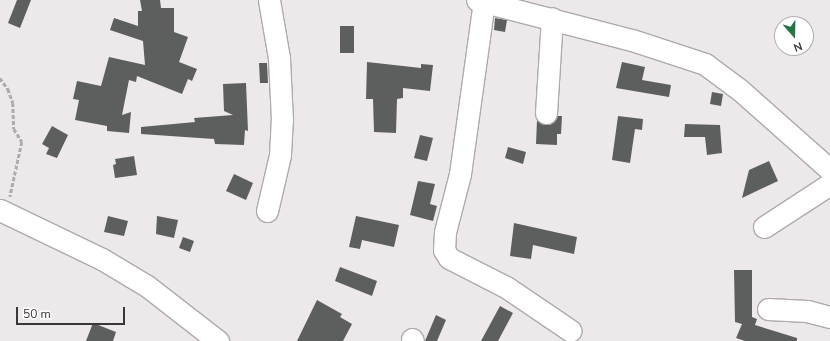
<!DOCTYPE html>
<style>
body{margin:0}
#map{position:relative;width:830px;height:341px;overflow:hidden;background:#ede9eb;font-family:"Nunito Sans",sans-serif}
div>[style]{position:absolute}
.building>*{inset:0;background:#5c5f5d}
.path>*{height:2.5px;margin-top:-1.25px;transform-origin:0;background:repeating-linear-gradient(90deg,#afabad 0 4px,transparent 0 6px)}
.roads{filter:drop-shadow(1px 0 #aeaaac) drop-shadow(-1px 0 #aeaaac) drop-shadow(0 1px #aeaaac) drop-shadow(0 -1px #aeaaac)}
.minor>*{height:21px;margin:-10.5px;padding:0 10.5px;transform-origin:10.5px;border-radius:10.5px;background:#fff}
span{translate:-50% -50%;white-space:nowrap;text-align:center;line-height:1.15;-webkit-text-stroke:4px #fff;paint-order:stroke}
.north{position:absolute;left:774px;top:16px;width:40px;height:40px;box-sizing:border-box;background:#fff;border:1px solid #b0afaf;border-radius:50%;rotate:160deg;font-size:11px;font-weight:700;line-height:16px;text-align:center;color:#393738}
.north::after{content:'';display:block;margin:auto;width:14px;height:18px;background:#237445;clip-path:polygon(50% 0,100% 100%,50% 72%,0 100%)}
.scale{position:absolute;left:16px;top:307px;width:109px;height:18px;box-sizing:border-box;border:2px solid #393738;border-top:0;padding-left:5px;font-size:12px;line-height:14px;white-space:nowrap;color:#393738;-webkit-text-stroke:3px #fff;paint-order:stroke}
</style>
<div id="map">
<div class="building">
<div style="clip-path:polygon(17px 0,31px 0,20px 28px,8px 23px)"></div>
<div style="clip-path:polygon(140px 0,160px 0,161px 8px,174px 8px,174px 32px,188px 37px,179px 62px,197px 69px,192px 81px,188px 79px,182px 94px,137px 76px,136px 82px,129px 80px,122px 115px,131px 112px,129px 133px,107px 131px,107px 126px,75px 120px,79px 100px,73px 99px,77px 81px,101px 86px,109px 57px,145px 65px,143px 41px,110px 30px,114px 18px,138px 26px,138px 11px,142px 11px)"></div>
<div style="clip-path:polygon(495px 18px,507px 20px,505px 32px,494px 30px)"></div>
<div style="clip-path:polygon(340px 26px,354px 26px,354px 53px,340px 53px)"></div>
<div style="clip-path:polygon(367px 62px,421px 68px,421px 64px,433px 65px,430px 91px,403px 88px,403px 98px,397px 99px,396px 133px,374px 132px,373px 99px,366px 99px)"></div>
<div style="clip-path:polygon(622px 62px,645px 67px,642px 80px,671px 85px,669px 97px,616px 88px)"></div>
<div style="clip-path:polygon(259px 63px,267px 63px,268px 83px,260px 83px)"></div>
<div style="clip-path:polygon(246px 83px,248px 131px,245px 130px,244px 145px,215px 144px,214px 139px,141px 134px,141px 127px,195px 122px,194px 118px,233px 115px,224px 111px,223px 84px)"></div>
<div style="clip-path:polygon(712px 92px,723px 94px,721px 106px,710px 104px)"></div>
<div style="clip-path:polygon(557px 116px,562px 116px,561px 134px,557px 134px,557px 145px,536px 144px,537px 120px,545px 125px,551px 124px)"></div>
<div style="clip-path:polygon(618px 116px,643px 119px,642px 130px,635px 129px,630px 163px,612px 160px)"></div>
<div style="clip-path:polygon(685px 124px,720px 125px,722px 153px,707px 155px,705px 137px,684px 137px)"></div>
<div style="clip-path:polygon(52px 126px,68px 135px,57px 158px,46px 154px,49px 148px,42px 144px)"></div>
<div style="clip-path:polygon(420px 135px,433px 138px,427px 161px,414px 158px)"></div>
<div style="clip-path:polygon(508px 147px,526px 152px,523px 164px,505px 158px)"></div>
<div style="clip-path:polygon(134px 156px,137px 175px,115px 178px,113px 165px,116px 164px,115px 159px)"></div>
<div style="clip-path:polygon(769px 161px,778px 181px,742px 198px,749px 170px)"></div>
<div style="clip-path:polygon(234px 174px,253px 183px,246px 200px,226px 191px)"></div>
<div style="clip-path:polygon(418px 181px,435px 184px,430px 204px,437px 206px,433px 221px,410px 215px)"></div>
<div style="clip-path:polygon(108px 216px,128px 221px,124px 236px,104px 232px)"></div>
<div style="clip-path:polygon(157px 216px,178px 220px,174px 238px,156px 234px)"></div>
<div style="clip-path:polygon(356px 216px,399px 225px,394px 247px,362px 240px,360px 249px,349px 247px)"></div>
<div style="clip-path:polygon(514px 223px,577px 237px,574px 254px,533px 245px,531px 259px,510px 256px)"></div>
<div style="clip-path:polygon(183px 237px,194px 241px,190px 252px,179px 248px)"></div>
<div style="clip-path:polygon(340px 267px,377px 281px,372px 296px,335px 281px)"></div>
<div style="clip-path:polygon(734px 270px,752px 270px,752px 317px,757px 319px,755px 325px,797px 338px,797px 341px,745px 341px,736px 338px,742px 324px,735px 322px)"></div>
<div style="clip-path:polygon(317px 300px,342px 314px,340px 317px,352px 324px,343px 341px,297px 341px)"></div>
<div style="clip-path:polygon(500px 306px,513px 313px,498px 341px,481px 341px)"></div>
<div style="clip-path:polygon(436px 315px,446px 320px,437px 341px,425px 341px)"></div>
<div style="clip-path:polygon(93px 323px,116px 332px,113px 341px,86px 341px)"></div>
</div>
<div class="path">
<div style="left:0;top:78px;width:14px;rotate:54deg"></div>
<div style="left:8px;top:89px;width:15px;rotate:70deg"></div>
<div style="left:13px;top:103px;width:26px;rotate:88deg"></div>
<div style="left:14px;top:129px;width:15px;rotate:58deg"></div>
<div style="left:22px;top:142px;width:56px;rotate:102.3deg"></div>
</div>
<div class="roads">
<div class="minor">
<div style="left:477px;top:0;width:160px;rotate:14.5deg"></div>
<div style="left:632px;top:40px;width:77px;rotate:18.2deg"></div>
<div style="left:705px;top:64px;width:44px;rotate:36.6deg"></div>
<div style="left:740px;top:90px;width:120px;rotate:41.6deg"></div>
<div style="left:484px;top:1px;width:175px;rotate:97.9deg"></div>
<div style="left:460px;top:174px;width:60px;rotate:104.5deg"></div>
<div style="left:445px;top:232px;width:18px;rotate:93deg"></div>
<div style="left:444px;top:250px;width:9px;rotate:58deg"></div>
<div style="left:449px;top:258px;width:64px;rotate:27deg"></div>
<div style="left:506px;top:287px;width:78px;rotate:34.1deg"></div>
<div style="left:546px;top:113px;width:95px;rotate:-86.4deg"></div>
<div style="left:0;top:210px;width:113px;rotate:25.7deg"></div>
<div style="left:102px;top:259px;width:52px;rotate:31deg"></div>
<div style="left:147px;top:286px;width:90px;rotate:37.8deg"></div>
<div style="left:267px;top:211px;width:57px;rotate:-76.9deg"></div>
<div style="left:280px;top:155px;width:35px;rotate:-87deg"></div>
<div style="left:282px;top:120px;width:62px;rotate:-92.8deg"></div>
<div style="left:279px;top:58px;width:59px;rotate:-99.8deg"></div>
<div style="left:764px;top:227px;width:79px;rotate:-33.1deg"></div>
<div style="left:768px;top:309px;width:39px;rotate:3deg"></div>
<div style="left:807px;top:311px;width:24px;rotate:15deg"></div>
<div style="left:412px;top:339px;width:2px;rotate:63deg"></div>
</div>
</div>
<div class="north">N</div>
<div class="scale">50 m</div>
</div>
